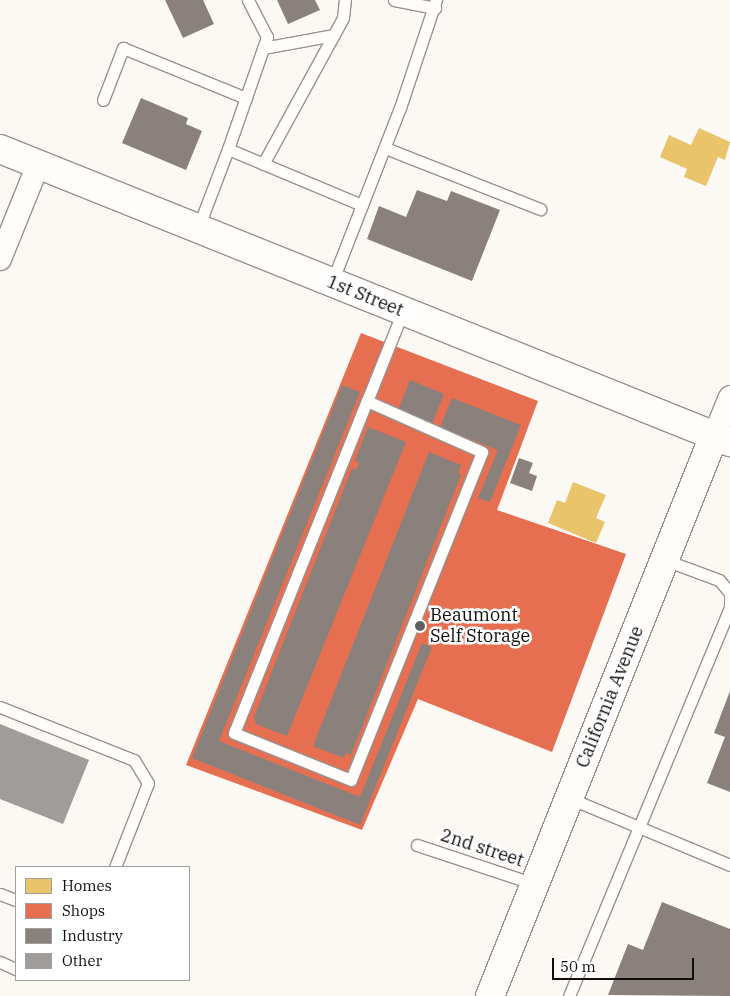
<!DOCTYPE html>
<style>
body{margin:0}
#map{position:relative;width:730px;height:996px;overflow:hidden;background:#fcf9f4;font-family:"IBM Plex Serif",serif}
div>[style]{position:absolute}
.homes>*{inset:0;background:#e9c46a}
.shops>*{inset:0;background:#e76f51}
.industry>*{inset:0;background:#8a817c}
.building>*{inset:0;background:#9f9c99}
.roads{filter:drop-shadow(1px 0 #959492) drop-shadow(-1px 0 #959492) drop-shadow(0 1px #959492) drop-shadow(0 -1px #959492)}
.service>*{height:11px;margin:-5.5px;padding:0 5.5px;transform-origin:5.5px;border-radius:5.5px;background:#fffefd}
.minor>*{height:22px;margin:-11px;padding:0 11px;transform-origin:11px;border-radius:11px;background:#fffefd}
.tertiary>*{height:28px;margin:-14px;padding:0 14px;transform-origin:14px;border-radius:14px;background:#fffefd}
.dots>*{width:14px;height:14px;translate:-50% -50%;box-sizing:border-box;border:2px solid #fff;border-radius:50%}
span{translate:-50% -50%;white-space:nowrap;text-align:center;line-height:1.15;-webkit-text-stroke:5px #fff;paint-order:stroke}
.street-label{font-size:18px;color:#0e0e0e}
.poi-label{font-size:18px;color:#0e0e0e}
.left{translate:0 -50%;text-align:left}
.legend{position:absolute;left:15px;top:866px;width:175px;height:115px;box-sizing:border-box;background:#fff;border:1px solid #9f9f9f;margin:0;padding:6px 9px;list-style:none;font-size:15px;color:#0e0e0e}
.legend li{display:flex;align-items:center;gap:10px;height:25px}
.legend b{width:25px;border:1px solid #9f9f9f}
.scale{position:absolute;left:552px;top:958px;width:142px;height:22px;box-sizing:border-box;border:2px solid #0e0e0e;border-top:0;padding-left:6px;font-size:15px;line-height:18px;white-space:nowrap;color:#0e0e0e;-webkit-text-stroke:4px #fff;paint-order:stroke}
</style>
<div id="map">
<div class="homes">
<div style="clip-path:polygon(699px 128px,730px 142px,725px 160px,718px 157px,706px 186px,684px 177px,687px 169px,660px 157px,669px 135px,691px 145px)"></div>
<div style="clip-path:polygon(573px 482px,606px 495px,596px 518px,605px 522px,596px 543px,548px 523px,557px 500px,565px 503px)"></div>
</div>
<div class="shops">
<div style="clip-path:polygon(361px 333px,538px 401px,497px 510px,626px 554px,552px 752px,418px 699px,362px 830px,186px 765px)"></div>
</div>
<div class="industry">
<div style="clip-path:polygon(165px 0,203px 0,214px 24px,183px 38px)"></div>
<div style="clip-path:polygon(277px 0,315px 0,320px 10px,288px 24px)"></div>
<div style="clip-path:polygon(141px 98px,188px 118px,186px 124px,202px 131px,186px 170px,122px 143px)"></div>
<div style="clip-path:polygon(417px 190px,447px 201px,451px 191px,500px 210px,472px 281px,367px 239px,379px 206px,406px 217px)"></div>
<div style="clip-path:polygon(410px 380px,444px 394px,432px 424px,398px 410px)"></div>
<div style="clip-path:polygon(342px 385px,360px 392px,219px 741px,360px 797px,422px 643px,432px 647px,360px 825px,192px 758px)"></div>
<div style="clip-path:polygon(452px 398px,521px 425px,490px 502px,478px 498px,498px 450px,440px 427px)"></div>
<div style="clip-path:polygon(368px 427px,406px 442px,287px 736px,256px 724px,254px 717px,352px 468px,356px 470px,359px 462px,355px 461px)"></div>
<div style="clip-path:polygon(429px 452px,461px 465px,458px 473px,461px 475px,351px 755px,346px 753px,344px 758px,313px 746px)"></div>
<div style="clip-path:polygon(519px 458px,533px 463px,529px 473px,537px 476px,532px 491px,510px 483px)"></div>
<div style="clip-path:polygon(730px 691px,730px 792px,707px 783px,725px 737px,714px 733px)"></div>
<div style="clip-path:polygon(662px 902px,730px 929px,730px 996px,608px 995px,628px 944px,643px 950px)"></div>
</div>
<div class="building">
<div style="clip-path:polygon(0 724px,89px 760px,63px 824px,0 799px)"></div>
</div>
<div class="roads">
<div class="service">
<div style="left:394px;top:0;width:42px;rotate:11deg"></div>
<div style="left:263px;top:48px;width:72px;rotate:-10.4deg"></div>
<div style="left:103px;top:100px;width:56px;rotate:-69deg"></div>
<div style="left:123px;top:48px;width:133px;rotate:22.1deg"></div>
<div style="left:385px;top:148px;width:167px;rotate:21.5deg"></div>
<div style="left:228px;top:149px;width:119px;rotate:-70.8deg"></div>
<div style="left:267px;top:37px;width:42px;rotate:-117.2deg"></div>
<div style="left:263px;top:164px;width:166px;rotate:-61.3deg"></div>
<div style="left:343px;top:18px;width:18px;rotate:-84deg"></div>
<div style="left:198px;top:228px;width:85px;rotate:-69.2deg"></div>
<div style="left:228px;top:149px;width:145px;rotate:22.7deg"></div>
<div style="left:332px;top:282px;width:187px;rotate:-68.7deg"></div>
<div style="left:400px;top:108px;width:114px;rotate:-71.6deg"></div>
<div style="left:367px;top:401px;width:126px;rotate:23.9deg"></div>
<div style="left:482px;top:452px;width:353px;rotate:111.8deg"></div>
<div style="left:351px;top:780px;width:126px;rotate:-158.1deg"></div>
<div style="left:234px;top:733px;width:358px;rotate:-68.2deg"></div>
<div style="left:367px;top:401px;width:97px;rotate:-68.2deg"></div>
<div style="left:0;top:707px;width:144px;rotate:21.6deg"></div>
<div style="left:134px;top:760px;width:27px;rotate:59deg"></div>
<div style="left:148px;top:783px;width:90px;rotate:111.4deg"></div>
<div style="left:569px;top:798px;width:174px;rotate:22.6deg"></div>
<div style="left:417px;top:845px;width:124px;rotate:18.3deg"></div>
<div style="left:0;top:894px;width:17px;rotate:21deg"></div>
<div style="left:0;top:962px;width:17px;rotate:24deg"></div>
<div style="left:569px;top:996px;width:421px;rotate:-67.5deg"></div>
<div style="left:730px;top:607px;width:14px;rotate:-90deg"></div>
<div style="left:730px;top:593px;width:17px;rotate:-130deg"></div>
<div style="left:719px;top:580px;width:58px;rotate:-159.7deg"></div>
</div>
<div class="minor">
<div style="left:0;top:259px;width:101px;rotate:-68deg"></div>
<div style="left:714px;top:436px;width:42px;rotate:-67.7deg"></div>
</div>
<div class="tertiary">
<div style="left:0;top:149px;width:787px;rotate:21.87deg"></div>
<div style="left:490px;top:996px;width:603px;rotate:-68.2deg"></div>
</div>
</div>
<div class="dots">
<div style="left:420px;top:626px;background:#61605e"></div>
</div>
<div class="street-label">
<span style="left:365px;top:296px;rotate:22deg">1st Street</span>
<span style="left:610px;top:697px;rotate:-68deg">California Avenue</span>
<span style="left:482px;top:848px;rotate:18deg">2nd street</span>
</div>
<div class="poi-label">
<span class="left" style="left:430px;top:626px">Beaumont<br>Self Storage</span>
</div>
<ul class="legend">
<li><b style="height:14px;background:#e9c46a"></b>Homes</li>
<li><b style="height:14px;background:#e76f51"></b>Shops</li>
<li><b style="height:14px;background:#8a817c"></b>Industry</li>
<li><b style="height:14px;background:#9f9c99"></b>Other</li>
</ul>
<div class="scale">50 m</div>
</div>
